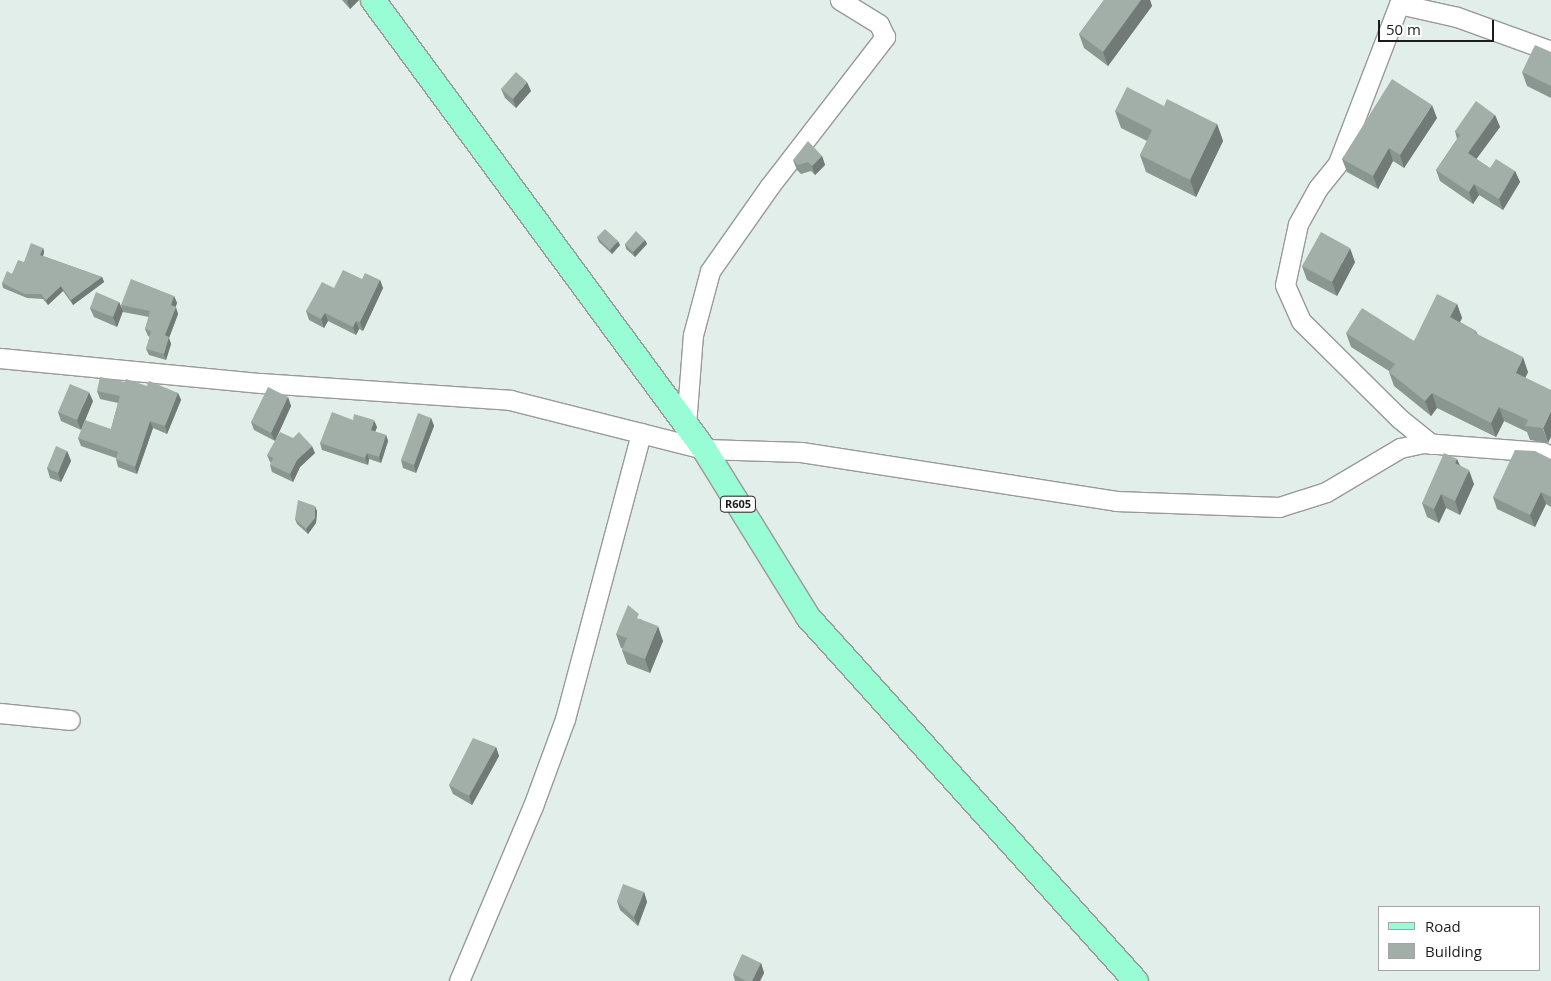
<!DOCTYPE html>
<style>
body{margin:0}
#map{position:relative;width:1551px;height:981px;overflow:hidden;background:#e2eeea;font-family:"Open Sans",sans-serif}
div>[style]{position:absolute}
.roads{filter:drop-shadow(1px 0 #999) drop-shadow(-1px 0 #999) drop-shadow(0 1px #999) drop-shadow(0 -1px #999)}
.minor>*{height:19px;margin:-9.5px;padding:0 9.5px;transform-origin:9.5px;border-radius:9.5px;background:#fff}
.major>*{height:24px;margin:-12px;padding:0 12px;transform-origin:12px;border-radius:12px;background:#98fcd5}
.wall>*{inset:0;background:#8a9690}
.shaded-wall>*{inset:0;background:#717a76}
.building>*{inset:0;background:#a1afa8}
span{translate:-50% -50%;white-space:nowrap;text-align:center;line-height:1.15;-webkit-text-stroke:4.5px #fff;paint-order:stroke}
.shield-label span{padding:1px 4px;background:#fff;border:1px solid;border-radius:4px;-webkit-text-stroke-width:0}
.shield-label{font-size:11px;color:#1c1c1c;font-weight:700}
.legend{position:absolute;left:1378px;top:906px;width:162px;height:65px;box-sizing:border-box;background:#fff;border:1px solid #a4a4a4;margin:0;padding:6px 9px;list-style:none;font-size:15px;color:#1c1c1c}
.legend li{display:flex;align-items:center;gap:10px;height:25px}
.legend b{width:25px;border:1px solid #a4a4a4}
.scale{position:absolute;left:1378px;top:20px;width:116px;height:22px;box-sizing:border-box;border:2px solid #1c1c1c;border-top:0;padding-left:6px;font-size:15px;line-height:18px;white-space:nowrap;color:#1c1c1c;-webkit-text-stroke:4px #fff;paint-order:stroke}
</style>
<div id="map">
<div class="roads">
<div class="minor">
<div style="left:0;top:358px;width:263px;rotate:5.5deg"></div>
<div style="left:262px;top:383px;width:249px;rotate:3.9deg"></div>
<div style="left:510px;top:400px;width:200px;rotate:14.2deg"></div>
<div style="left:704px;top:449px;width:97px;rotate:1.8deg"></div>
<div style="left:801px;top:452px;width:319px;rotate:8.8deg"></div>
<div style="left:1116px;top:501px;width:163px;rotate:2.1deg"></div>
<div style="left:1279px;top:507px;width:49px;rotate:-17.7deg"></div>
<div style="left:1326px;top:492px;width:86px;rotate:-30.7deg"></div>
<div style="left:1400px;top:448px;width:25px;rotate:-12deg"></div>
<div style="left:1424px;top:443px;width:118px;rotate:4.4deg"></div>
<div style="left:1542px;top:452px;width:10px;rotate:24deg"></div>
<div style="left:686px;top:425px;width:90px;rotate:-85.6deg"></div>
<div style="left:693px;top:335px;width:66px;rotate:-75.1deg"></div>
<div style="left:710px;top:271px;width:103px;rotate:-54.9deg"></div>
<div style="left:769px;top:187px;width:190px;rotate:-52.3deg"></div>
<div style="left:885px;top:37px;width:14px;rotate:-115deg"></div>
<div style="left:879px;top:24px;width:46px;rotate:-148.4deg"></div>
<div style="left:1431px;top:444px;width:40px;rotate:-141deg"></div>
<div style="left:1400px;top:419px;width:139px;rotate:-135.3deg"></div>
<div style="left:1301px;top:321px;width:39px;rotate:-114deg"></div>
<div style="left:1285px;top:285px;width:62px;rotate:-78deg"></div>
<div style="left:1298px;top:224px;width:41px;rotate:-60.9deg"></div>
<div style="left:1318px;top:188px;width:32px;rotate:-51deg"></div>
<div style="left:1338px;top:163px;width:170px;rotate:-69deg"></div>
<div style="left:1399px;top:4px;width:59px;rotate:12.6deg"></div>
<div style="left:1457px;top:17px;width:100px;rotate:19.9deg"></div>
<div style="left:0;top:713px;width:70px;rotate:5.7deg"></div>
<div style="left:459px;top:981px;width:190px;rotate:-67.1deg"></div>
<div style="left:533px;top:806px;width:93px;rotate:-69.8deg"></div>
<div style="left:565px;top:719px;width:296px;rotate:-75.1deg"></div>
</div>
<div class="major">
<div style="left:373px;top:0;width:558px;rotate:53.6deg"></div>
<div style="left:704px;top:449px;width:198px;rotate:58.2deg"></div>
<div style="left:808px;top:617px;width:490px;rotate:48deg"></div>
</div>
</div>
<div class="wall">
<div style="clip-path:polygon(342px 0,359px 0,350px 9px)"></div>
<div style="clip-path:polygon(1104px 0,1150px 0,1152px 6px,1108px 66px,1084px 48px,1079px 34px)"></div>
<div style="clip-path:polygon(1551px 52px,1551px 98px,1527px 86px,1522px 72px)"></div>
<div style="clip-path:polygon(501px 89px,531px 91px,516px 108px,505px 98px)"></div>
<div style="clip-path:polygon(1164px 106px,1217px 124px,1223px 141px,1196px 197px,1146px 172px,1140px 155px,1147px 141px,1121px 128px,1115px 111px)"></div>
<div style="clip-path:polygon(1495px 115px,1500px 127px,1476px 159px,1490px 168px,1515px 171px,1520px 182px,1503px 210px,1479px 195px,1473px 204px,1440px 181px,1436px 170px,1457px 139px,1455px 131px)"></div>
<div style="clip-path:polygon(1437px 118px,1404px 168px,1393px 161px,1378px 189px,1347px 172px,1342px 159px)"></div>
<div style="clip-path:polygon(822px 156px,825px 165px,815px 175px,811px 171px,801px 174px,797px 170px,793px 160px)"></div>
<div style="clip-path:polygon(597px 237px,620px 245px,612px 254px,599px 242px)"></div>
<div style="clip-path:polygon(645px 240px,647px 244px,635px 257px,626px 249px,625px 244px)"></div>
<div style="clip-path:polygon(43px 248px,44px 252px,43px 256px,102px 277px,104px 282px,73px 305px,63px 291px,48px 305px,43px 299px,27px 298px,3px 288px,2px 283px,24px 262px)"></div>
<div style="clip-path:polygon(1355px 262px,1337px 296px,1307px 280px,1302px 266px)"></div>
<div style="clip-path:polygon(362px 279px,380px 280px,383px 288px,363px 331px,359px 329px,356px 335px,328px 321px,324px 328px,309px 320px,306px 311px,334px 288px)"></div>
<div style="clip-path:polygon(174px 296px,177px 303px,175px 307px,178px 314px,169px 338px,171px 344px,166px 360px,149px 355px,146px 349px,150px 337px,148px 336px,145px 329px,149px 317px,123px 312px,121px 305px)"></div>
<div style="clip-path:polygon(119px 302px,123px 311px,117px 327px,94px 317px,90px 308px)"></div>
<div style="clip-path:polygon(1457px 304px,1462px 318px,1460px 322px,1476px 331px,1478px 335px,1528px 372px,1525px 378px,1548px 443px,1530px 440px,1527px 432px,1504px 421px,1496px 437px,1437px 408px,1431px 416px,1394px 386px,1389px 372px,1389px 371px,1351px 347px,1346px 333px,1414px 341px)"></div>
<div style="clip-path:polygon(147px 386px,178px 393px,181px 400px,167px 434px,153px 428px,137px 474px,118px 467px,116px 459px,116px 458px,81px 446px,78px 438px,111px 429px,118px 403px,100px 399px,97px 391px)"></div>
<div style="clip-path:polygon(288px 397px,291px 406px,275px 441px,254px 430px,251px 422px)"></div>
<div style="clip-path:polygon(93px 401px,81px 430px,61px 421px,58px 412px)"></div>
<div style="clip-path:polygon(431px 418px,434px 426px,416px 473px,403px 468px,401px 460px)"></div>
<div style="clip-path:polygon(353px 420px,377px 427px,375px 432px,386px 435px,388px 441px,381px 463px,369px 459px,368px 465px,322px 450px,320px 443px)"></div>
<div style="clip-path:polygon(67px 451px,71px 461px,61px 482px,50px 478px,47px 468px)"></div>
<div style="clip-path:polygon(315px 453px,300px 467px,293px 482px,272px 472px,270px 465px,271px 463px,270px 462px,267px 455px)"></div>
<div style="clip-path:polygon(1457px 459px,1460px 465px,1474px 484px,1460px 515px,1446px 508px,1439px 523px,1427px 517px,1422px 503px)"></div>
<div style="clip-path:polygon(1551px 459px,1551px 507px,1546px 504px,1535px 527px,1497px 509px,1493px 497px)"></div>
<div style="clip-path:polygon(317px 511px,316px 523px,308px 534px,297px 524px,295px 519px)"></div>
<div style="clip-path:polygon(641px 619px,663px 641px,650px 673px,627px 664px,622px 650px,623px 649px,621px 648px,616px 634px)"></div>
<div style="clip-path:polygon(496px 747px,499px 756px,472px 805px,453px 794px,449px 785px)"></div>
<div style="clip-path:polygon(644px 892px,647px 902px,638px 926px,620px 910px,617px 901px)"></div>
<div style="clip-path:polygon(761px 963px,764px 973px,760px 981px,735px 981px,733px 974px)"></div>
</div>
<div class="shaded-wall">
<div style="clip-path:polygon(348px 0,359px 0,350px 9px,347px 1px)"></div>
<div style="clip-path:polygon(1141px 0,1150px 0,1152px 6px,1108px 66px,1103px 52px)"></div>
<div style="clip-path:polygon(527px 82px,531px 91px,516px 108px,513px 99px)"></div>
<div style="clip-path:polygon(1432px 105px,1437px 118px,1404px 168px,1400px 155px)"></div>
<div style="clip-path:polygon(1495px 115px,1500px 127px,1472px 165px,1468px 153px)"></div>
<div style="clip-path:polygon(1217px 124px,1223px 141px,1196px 197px,1190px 180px)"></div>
<div style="clip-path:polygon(1389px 148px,1393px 161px,1378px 189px,1373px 176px)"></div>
<div style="clip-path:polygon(822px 156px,825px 165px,815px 175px,812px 166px)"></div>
<div style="clip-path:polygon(1515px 171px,1520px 182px,1503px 210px,1499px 199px)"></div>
<div style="clip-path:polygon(1474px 184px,1479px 195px,1473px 204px,1469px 192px)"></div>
<div style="clip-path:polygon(645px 240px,647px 244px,635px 257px,633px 252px)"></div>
<div style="clip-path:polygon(618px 241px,620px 245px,612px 254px,610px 250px)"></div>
<div style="clip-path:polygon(43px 248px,44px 252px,42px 260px,40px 255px)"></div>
<div style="clip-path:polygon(1350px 248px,1355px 262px,1337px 296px,1332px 282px)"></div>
<div style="clip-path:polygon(102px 277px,104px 282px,73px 305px,71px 300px)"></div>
<div style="clip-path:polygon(380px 280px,383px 288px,363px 331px,360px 322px)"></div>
<div style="clip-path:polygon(61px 286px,63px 291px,48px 305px,46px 300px)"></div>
<div style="clip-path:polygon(174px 296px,177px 303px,174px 312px,171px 305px)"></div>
<div style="clip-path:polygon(119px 302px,123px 311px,117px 327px,113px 317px)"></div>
<div style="clip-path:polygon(1457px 304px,1462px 318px,1455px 331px,1450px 317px)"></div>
<div style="clip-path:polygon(176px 307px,178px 314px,169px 338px,171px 344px,166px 360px,164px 354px,165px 335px)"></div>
<div style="clip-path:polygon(325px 313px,328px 321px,324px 328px,321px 319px)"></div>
<div style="clip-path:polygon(356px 321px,359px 329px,356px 335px,353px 327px)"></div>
<div style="clip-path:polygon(1523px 357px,1528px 372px,1521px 387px,1516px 373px)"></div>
<div style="clip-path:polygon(89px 392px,93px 401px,81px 430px,77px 420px)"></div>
<div style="clip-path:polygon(178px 393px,181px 400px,167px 434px,165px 426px)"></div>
<div style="clip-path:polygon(1432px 393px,1437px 408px,1431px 416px,1425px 401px)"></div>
<div style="clip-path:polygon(288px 397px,291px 406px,275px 441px,271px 433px)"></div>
<div style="clip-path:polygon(1499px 407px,1504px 421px,1496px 437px,1491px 423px)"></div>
<div style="clip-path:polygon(1551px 411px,1551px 437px,1548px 443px,1543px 428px)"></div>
<div style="clip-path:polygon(431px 418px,434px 426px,416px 473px,414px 465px)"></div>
<div style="clip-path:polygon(374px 420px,377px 427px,373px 437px,371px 430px)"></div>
<div style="clip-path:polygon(150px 421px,153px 428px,137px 474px,135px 467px)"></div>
<div style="clip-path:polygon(386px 435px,388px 441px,381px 463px,379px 457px)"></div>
<div style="clip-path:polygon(312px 446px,315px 453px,300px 467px,293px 482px,290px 474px,297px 460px)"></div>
<div style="clip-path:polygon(67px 451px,71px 461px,61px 482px,58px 473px)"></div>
<div style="clip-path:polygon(367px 453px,369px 459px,368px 465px,365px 458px)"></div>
<div style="clip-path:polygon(1457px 459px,1462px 473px,1455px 463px)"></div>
<div style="clip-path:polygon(1469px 470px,1474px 484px,1460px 515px,1455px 501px)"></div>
<div style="clip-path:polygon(1541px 492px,1546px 504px,1535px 527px,1530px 515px)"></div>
<div style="clip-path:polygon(1441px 494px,1446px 508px,1439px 523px,1434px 509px)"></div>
<div style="clip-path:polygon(315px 506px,317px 511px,316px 523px,308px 534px,306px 529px)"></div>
<div style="clip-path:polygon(658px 626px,663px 641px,650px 673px,645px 659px)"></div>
<div style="clip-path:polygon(496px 747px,499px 756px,472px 805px,469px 796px)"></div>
<div style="clip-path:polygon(644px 892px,647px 902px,638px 926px,634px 917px)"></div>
<div style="clip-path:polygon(761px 963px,764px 973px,760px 981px,752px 981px)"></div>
</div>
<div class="building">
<div style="clip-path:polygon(1104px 0,1141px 0,1103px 52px,1079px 34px)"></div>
<div style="clip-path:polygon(1535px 45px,1551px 52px,1551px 86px,1522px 72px)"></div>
<div style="clip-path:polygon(516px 72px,527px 82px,513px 99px,501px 89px)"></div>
<div style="clip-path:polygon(1392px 79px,1432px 105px,1400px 155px,1389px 148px,1373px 176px,1342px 159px)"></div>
<div style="clip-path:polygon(1127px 87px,1164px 106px,1167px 99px,1217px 124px,1190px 180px,1140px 155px,1152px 130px,1115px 111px)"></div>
<div style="clip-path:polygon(1476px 101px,1495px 115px,1468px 153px,1490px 168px,1496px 159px,1515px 171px,1499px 199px,1474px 184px,1469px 192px,1436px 170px,1460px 135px,1455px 131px)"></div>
<div style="clip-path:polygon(808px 141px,822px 156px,812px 166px,808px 162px,798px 165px,793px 160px)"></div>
<div style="clip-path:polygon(605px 229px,618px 241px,610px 250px,597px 237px)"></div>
<div style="clip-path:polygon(636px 231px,645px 240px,633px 252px,625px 244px)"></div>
<div style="clip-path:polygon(1321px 232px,1350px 248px,1332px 282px,1302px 266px)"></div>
<div style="clip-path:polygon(31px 243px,43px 248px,40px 255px,102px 277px,71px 300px,61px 286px,46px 300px,41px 294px,25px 294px,2px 283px,7px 271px,12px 274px,18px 260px,24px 262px)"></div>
<div style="clip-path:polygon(343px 270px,362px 279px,365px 273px,380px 280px,360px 322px,356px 321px,353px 327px,325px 313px,321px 319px,306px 311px,322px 282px,334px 288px)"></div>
<div style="clip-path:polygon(131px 279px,174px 296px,171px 305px,176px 307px,165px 335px,169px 337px,164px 354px,146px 349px,151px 331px,145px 329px,150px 311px,121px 305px)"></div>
<div style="clip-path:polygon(96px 292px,119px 302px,113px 317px,90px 308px)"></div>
<div style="clip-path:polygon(1437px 294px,1457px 304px,1450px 317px,1476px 331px,1475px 333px,1523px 357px,1516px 373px,1551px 390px,1551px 411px,1543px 428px,1525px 426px,1528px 420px,1499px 407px,1491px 423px,1432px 393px,1425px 401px,1389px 372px,1395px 364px,1346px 333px,1362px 308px,1414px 341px)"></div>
<div style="clip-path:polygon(100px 377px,125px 382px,126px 379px,147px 386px,149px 381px,178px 393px,165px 426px,150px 421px,135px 467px,116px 459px,118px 452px,78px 438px,85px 420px,111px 429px,120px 396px,97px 391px)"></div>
<div style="clip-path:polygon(70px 384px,89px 392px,77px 420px,58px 412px)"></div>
<div style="clip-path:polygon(268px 387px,288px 397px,271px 433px,251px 422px)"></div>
<div style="clip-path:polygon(332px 412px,353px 420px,354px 414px,374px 420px,371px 430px,386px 435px,379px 457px,367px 453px,365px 458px,320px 443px)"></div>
<div style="clip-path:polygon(418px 413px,431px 418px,414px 465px,401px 460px)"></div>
<div style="clip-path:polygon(280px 432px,293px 438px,299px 432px,312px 446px,297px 460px,290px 474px,270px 465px,273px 458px,267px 455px)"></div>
<div style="clip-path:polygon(56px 446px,67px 451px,58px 473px,47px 468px)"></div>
<div style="clip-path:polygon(1515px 450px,1535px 451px,1551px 459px,1551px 497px,1541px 492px,1530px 515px,1493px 497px)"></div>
<div style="clip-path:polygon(1444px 453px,1457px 459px,1455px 463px,1469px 470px,1455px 501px,1441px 494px,1434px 509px,1422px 503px)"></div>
<div style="clip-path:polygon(298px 500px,315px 506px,315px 518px,306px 529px,295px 519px)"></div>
<div style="clip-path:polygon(628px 605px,639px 614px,637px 618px,658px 626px,645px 659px,622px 650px,627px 638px,616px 634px)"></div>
<div style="clip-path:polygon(473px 738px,496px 747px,469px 796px,449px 785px)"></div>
<div style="clip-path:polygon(623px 884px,644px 892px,634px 917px,617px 901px)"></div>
<div style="clip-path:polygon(742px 954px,761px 963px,752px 981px,746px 981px,733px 974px)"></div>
</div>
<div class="shield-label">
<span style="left:738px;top:504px">R605</span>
</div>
<ul class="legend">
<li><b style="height:6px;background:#98fcd5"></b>Road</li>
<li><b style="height:14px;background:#a1afa8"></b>Building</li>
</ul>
<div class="scale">50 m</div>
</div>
